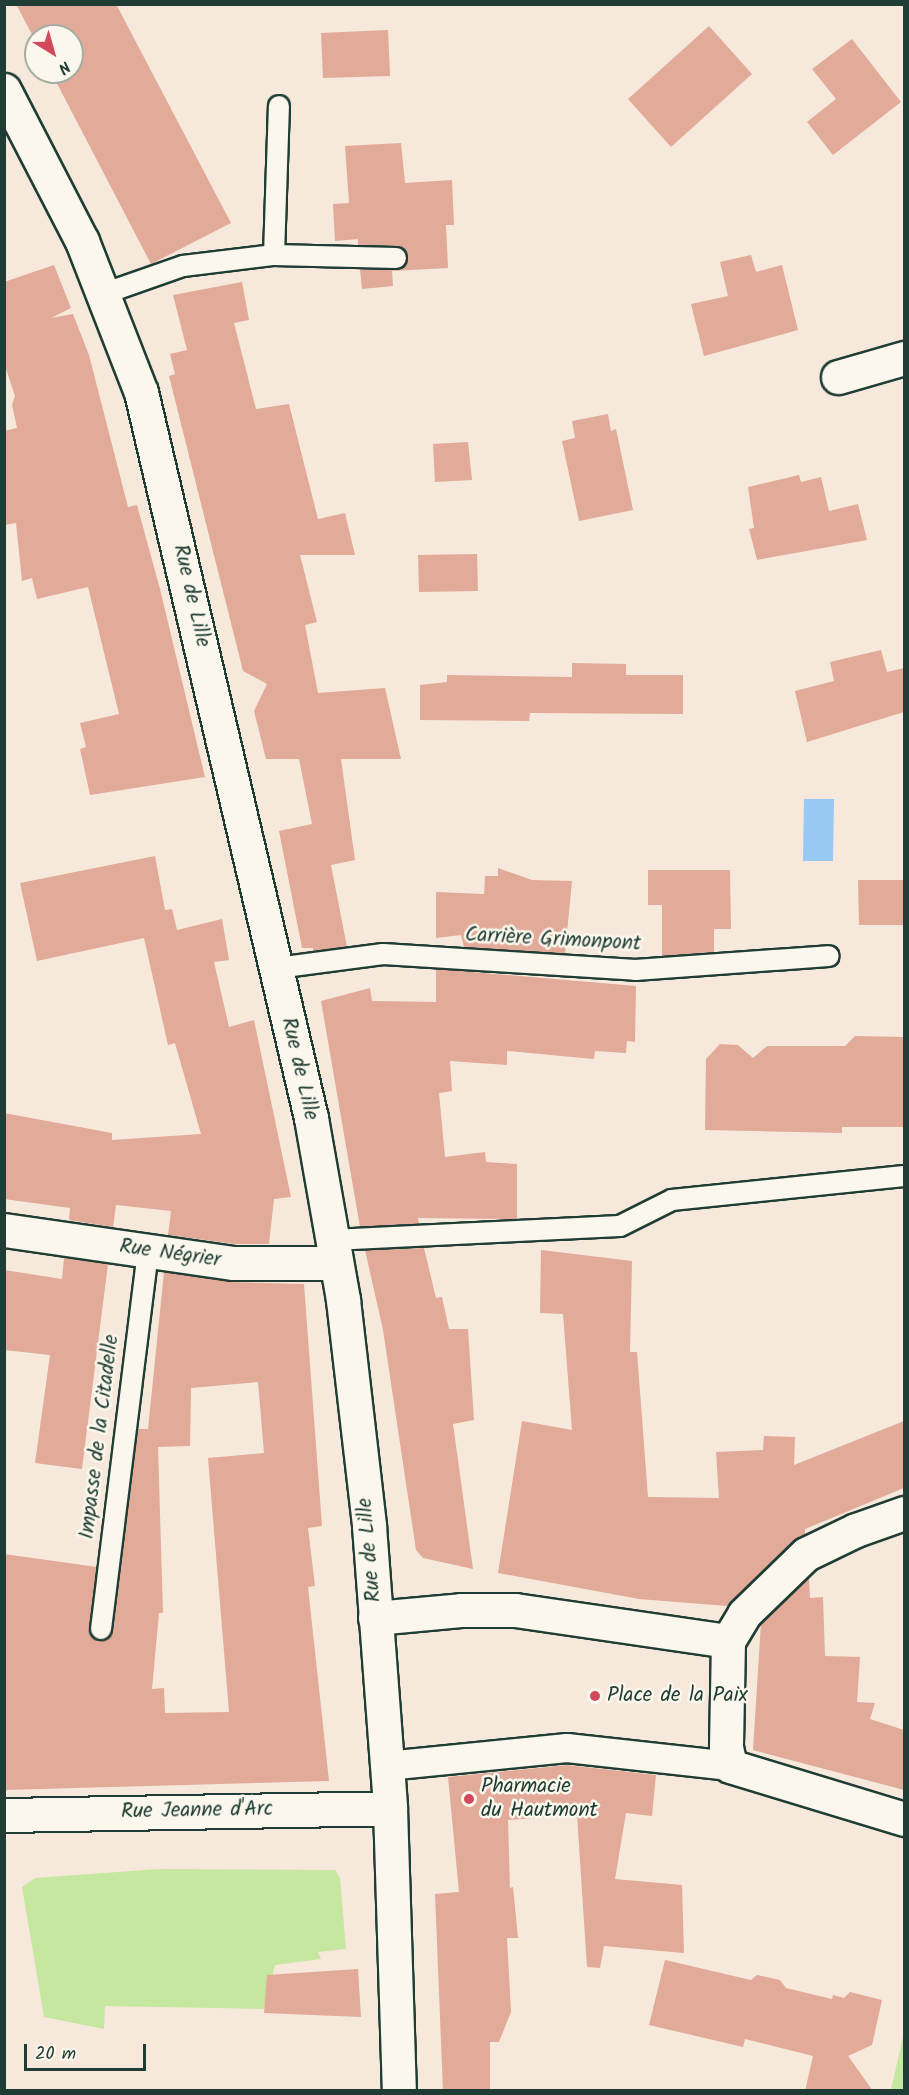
<!DOCTYPE html>
<meta charset="utf-8">
<style>
body{margin:0}
#map{position:relative;width:909px;height:2095px;overflow:hidden;background:#f6e8db;font-family:Kalam,sans-serif}
div>[style]{position:absolute}
.green>*{inset:0;background:#c6e7a0}
.water>*{inset:0;background:#98c8f4}
.building>*{inset:0;background:#e1aa99}
.roads{filter:drop-shadow(2px 0 #1f3d34) drop-shadow(-2px 0 #1f3d34) drop-shadow(0 2px #1f3d34) drop-shadow(0 -2px #1f3d34)}
.service>*{height:20px;margin:-10px;padding:0 10px;transform-origin:10px;border-radius:10px;background:#fbf7ec}
.pedestrian>*{height:28px;margin:-14px;padding:0 14px;transform-origin:14px;border-radius:14px;background:#fbf7ec}
.minor>*{height:33px;margin:-16.5px;padding:0 16.5px;transform-origin:16.5px;border-radius:16.5px;background:#fbf7ec}
.secondary>*{height:33px;margin:-16.5px;padding:0 16.5px;transform-origin:16.5px;border-radius:16.5px;background:#fbf7ec}
.dots>*{width:16px;height:16px;translate:-50% -50%;box-sizing:border-box;border:3px solid #fbf7ec;border-radius:50%}
span{translate:-50% -50%;white-space:nowrap;text-align:center;line-height:1.15;-webkit-text-stroke:5px #fbf7ec;paint-order:stroke}
.street-label{font-size:21px;color:#1f3d34}
.poi-label{font-size:21px;color:#1f3d34}
.left{translate:0 -50%;text-align:left}
.frame{position:absolute;inset:0;border:6px solid #1f3d34;pointer-events:none}
.north{position:absolute;left:24px;top:24px;width:60px;height:60px;box-sizing:border-box;background:#fbf7ec;border:2px solid #a3ada2;border-radius:50%;rotate:143deg;font-size:16px;font-weight:700;line-height:24px;text-align:center;color:#1f3d34}
.north::after{content:'';display:block;margin:auto;width:21px;height:27px;background:#d1495b;clip-path:polygon(50% 0,100% 100%,50% 72%,0 100%)}
.scale{position:absolute;left:24px;top:2044px;width:122px;height:27px;box-sizing:border-box;border:3px solid #1f3d34;border-top:0;padding-left:8px;font-size:18px;line-height:21px;white-space:nowrap;color:#1f3d34;-webkit-text-stroke:4px #fbf7ec;paint-order:stroke}
</style>
<div id="map">
<div class="green">
<div style="clip-path:polygon(159px 1869px,335px 1870px,340px 1878px,346px 1949px,318px 1952px,321px 1959px,275px 1965px,264px 2009px,105px 2006px,104px 2029px,44px 2017px,22px 1887px,35px 1878px)"></div>
<div style="clip-path:polygon(904px 2032px,904px 2090px,891px 2090px)"></div>
</div>
<div class="water">
<div style="clip-path:polygon(804px 799px,834px 799px,833px 861px,803px 861px)"></div>
</div>
<div class="building">
<div style="clip-path:polygon(16px 4px,116px 4px,231px 223px,151px 264px,51px 72px,72px 72px,72px 36px,36px 36px,36px 42px)"></div>
<div style="clip-path:polygon(709px 26px,752px 74px,671px 147px,628px 99px)"></div>
<div style="clip-path:polygon(388px 30px,390px 76px,323px 78px,321px 33px)"></div>
<div style="clip-path:polygon(852px 39px,901px 102px,833px 155px,807px 122px,836px 99px,812px 69px)"></div>
<div style="clip-path:polygon(401px 143px,405px 183px,452px 180px,454px 225px,446px 225px,448px 268px,392px 271px,393px 286px,362px 289px,360px 269px,396px 270px,406px 265px,408px 258px,397px 246px,358px 245px,358px 239px,335px 241px,333px 204px,349px 203px,345px 146px)"></div>
<div style="clip-path:polygon(751px 255px,756px 272px,782px 265px,798px 330px,704px 356px,691px 304px,728px 296px,720px 262px)"></div>
<div style="clip-path:polygon(54px 265px,71px 308px,51px 318px,73px 314px,89px 355px,128px 507px,137px 505px,160px 589px,205px 777px,90px 795px,80px 749px,86px 747px,80px 723px,119px 714px,88px 587px,37px 599px,32px 578px,22px 581px,16px 523px,4px 525px,4px 431px,17px 428px,12px 405px,15px 396px,4px 363px,4px 282px)"></div>
<div style="clip-path:polygon(242px 282px,249px 320px,234px 323px,256px 409px,289px 404px,318px 519px,345px 513px,355px 555px,300px 555px,317px 622px,305px 625px,318px 693px,385px 688px,401px 759px,341px 759px,355px 860px,331px 865px,347px 947px,313px 951px,313px 948px,302px 948px,279px 831px,312px 824px,299px 759px,266px 759px,254px 711px,267px 684px,243px 671px,169px 376px,175px 374px,170px 354px,187px 350px,173px 295px)"></div>
<div style="clip-path:polygon(608px 414px,611px 431px,616px 429px,633px 510px,579px 521px,562px 441px,575px 438px,572px 421px)"></div>
<div style="clip-path:polygon(468px 442px,472px 480px,435px 482px,433px 444px)"></div>
<div style="clip-path:polygon(799px 475px,801px 482px,821px 477px,829px 511px,858px 504px,867px 540px,757px 560px,749px 529px,754px 528px,748px 487px)"></div>
<div style="clip-path:polygon(477px 554px,478px 591px,419px 592px,418px 555px)"></div>
<div style="clip-path:polygon(881px 650px,887px 672px,904px 668px,904px 712px,807px 742px,795px 691px,834px 681px,830px 662px)"></div>
<div style="clip-path:polygon(572px 663px,626px 664px,626px 675px,683px 675px,683px 714px,530px 713px,529px 721px,420px 720px,420px 685px,447px 682px,447px 675px,572px 677px)"></div>
<div style="clip-path:polygon(155px 856px,165px 910px,172px 909px,177px 930px,222px 919px,229px 960px,214px 962px,229px 1027px,254px 1020px,291px 1197px,274px 1199px,269px 1244px,235px 1244px,168px 1235px,171px 1211px,116px 1205px,113px 1227px,69px 1220px,70px 1208px,4px 1199px,4px 1113px,112px 1133px,112px 1140px,201px 1134px,175px 1043px,168px 1045px,144px 938px,37px 961px,20px 883px)"></div>
<div style="clip-path:polygon(498px 868px,532px 880px,572px 881px,565px 954px,464px 947px,461px 935px,436px 938px,436px 892px,484px 894px,485px 876px,498px 876px)"></div>
<div style="clip-path:polygon(648px 870px,730px 870px,731px 929px,714px 929px,714px 952px,662px 956px,662px 905px,648px 905px)"></div>
<div style="clip-path:polygon(858px 880px,904px 880px,904px 925px,859px 925px)"></div>
<div style="clip-path:polygon(436px 969px,636px 986px,635px 1042px,627px 1041px,626px 1053px,595px 1051px,594px 1059px,507px 1051px,507px 1065px,450px 1061px,452px 1091px,439px 1093px,445px 1157px,485px 1152px,486px 1162px,517px 1164px,517px 1219px,418px 1218px,419px 1224px,360px 1227px,321px 1001px,370px 988px,372px 1001px,436px 1002px)"></div>
<div style="clip-path:polygon(855px 1036px,904px 1037px,904px 1127px,842px 1127px,842px 1133px,705px 1130px,706px 1059px,720px 1044px,738px 1045px,753px 1058px,767px 1046px,845px 1046px)"></div>
<div style="clip-path:polygon(424px 1248px,436px 1298px,442px 1297px,449px 1329px,468px 1329px,474px 1420px,453px 1424px,473px 1569px,423px 1558px,416px 1550px,383px 1330px,365px 1250px)"></div>
<div style="clip-path:polygon(541px 1250px,632px 1261px,630px 1352px,637px 1352px,648px 1497px,719px 1498px,716px 1452px,763px 1450px,764px 1436px,795px 1437px,794px 1465px,904px 1421px,904px 1488px,805px 1529px,805px 1534px,793px 1541px,727px 1606px,639px 1599px,498px 1573px,522px 1421px,572px 1430px,563px 1314px,540px 1313px)"></div>
<div style="clip-path:polygon(64px 1258px,108px 1264px,82px 1469px,35px 1463px,50px 1355px,4px 1350px,4px 1270px,62px 1279px)"></div>
<div style="clip-path:polygon(evenodd,164px 1272px,231px 1282px,304px 1284px,322px 1526px,308px 1528px,315px 1586px,308px 1587px,329px 1781px,4px 1790px,4px 1554px,97px 1567px,90px 1633px,99px 1641px,110px 1637px,138px 1429px,148px 1429px,164px 1272px,258px 1382px,264px 1453px,208px 1458px,229px 1712px,165px 1713px,164px 1688px,152px 1689px,159px 1613px,163px 1613px,158px 1447px,190px 1446px,191px 1388px,258px 1382px)"></div>
<div style="clip-path:polygon(809px 1578px,810px 1598px,823px 1597px,825px 1656px,860px 1657px,857px 1702px,875px 1703px,870px 1719px,904px 1730px,904px 1790px,753px 1750px,761px 1623px)"></div>
<div style="clip-path:polygon(567px 1765px,656px 1775px,652px 1816px,626px 1813px,615px 1879px,682px 1885px,684px 1953px,604px 1946px,600px 1968px,587px 1967px,577px 1815px,508px 1820px,510px 1888px,513px 1887px,518px 1938px,507px 1938px,511px 2012px,499px 2042px,490px 2042px,490px 2091px,443px 2091px,435px 1894px,459px 1892px,448px 1777px)"></div>
<div style="clip-path:polygon(665px 1960px,751px 1980px,757px 1975px,780px 1980px,786px 1988px,832px 1999px,833px 1995px,844px 1998px,850px 1992px,882px 2000px,872px 2045px,848px 2056px,873px 2091px,805px 2091px,813px 2056px,745px 2039px,743px 2047px,649px 2025px)"></div>
<div style="clip-path:polygon(358px 1969px,361px 2017px,264px 2013px,267px 1975px)"></div>
</div>
<div class="roads">
<div class="service">
<div style="left:274px;top:255px;width:149px;rotate:-88.1deg"></div>
<div style="left:103px;top:294px;width:85px;rotate:-19.3deg"></div>
<div style="left:183px;top:266px;width:92px;rotate:-6.9deg"></div>
<div style="left:274px;top:255px;width:122px;rotate:1.4deg"></div>
<div style="left:277px;top:968px;width:107px;rotate:-7.5deg"></div>
<div style="left:383px;top:954px;width:253px;rotate:3.6deg"></div>
<div style="left:635px;top:970px;width:194px;rotate:-4.1deg"></div>
<div style="left:332px;top:1240px;width:288px;rotate:-2.8deg"></div>
<div style="left:620px;top:1226px;width:58px;rotate:-26.6deg"></div>
<div style="left:672px;top:1200px;width:233px;rotate:-5.9deg"></div>
<div style="left:101px;top:1629px;width:381px;rotate:-82.9deg"></div>
</div>
<div class="pedestrian">
<div style="left:387px;top:1766px;width:181px;rotate:-5.7deg"></div>
<div style="left:567px;top:1748px;width:164px;rotate:6.3deg"></div>
</div>
<div class="minor">
<div style="left:838px;top:377px;width:69px;rotate:-16.1deg"></div>
<div style="left:4px;top:1230px;width:232px;rotate:8.2deg"></div>
<div style="left:234px;top:1263px;width:102px"></div>
<div style="left:375px;top:1618px;width:86px;rotate:-5.3deg"></div>
<div style="left:461px;top:1610px;width:54px"></div>
<div style="left:515px;top:1610px;width:215px;rotate:8.3deg"></div>
<div style="left:728px;top:1641px;width:106px;rotate:91.1deg"></div>
<div style="left:726px;top:1747px;width:19px;rotate:78deg"></div>
<div style="left:730px;top:1766px;width:182px;rotate:16.9deg"></div>
<div style="left:728px;top:1641px;width:31px;rotate:-59deg"></div>
<div style="left:744px;top:1614px;width:86px;rotate:-44.1deg"></div>
<div style="left:806px;top:1554px;width:55px;rotate:-25.6deg"></div>
<div style="left:856px;top:1530px;width:51px;rotate:-19.5deg"></div>
<div style="left:4px;top:1815px;width:386px;rotate:-1deg"></div>
</div>
<div class="secondary">
<div style="left:4px;top:90px;width:170px;rotate:62.7deg"></div>
<div style="left:82px;top:241px;width:162px;rotate:68.7deg"></div>
<div style="left:141px;top:392px;width:746px;rotate:76.82deg"></div>
<div style="left:311px;top:1118px;width:185px;rotate:80deg"></div>
<div style="left:343px;top:1300px;width:227px;rotate:83.4deg"></div>
<div style="left:369px;top:1526px;width:283px;rotate:85.7deg"></div>
<div style="left:390px;top:1808px;width:282px;rotate:88.2deg"></div>
</div>
</div>
<div class="dots">
<div style="left:595px;top:1696px;background:#d1495b"></div>
<div style="left:469px;top:1799px;background:#d1495b"></div>
</div>
<div class="street-label">
<span style="left:191px;top:596px;rotate:77deg">Rue de Lille</span>
<span style="left:553px;top:940px;rotate:3deg">Carrière Grimonpont</span>
<span style="left:299px;top:1069px;rotate:77deg">Rue de Lille</span>
<span style="left:170px;top:1254px;rotate:8deg">Rue Négrier</span>
<span style="left:100px;top:1437px;rotate:-83deg">Impasse de la Citadelle</span>
<span style="left:370px;top:1550px;rotate:-95deg">Rue de Lille</span>
<span style="left:197px;top:1811px;rotate:-1deg">Rue Jeanne d'Arc</span>
</div>
<div class="poi-label">
<span class="left" style="left:607px;top:1696px">Place de la Paix</span>
<span class="left" style="left:481px;top:1799px">Pharmacie<br>du Hautmont</span>
</div>
<div class="frame"></div>
<div class="north">N</div>
<div class="scale">20 m</div>
</div>
